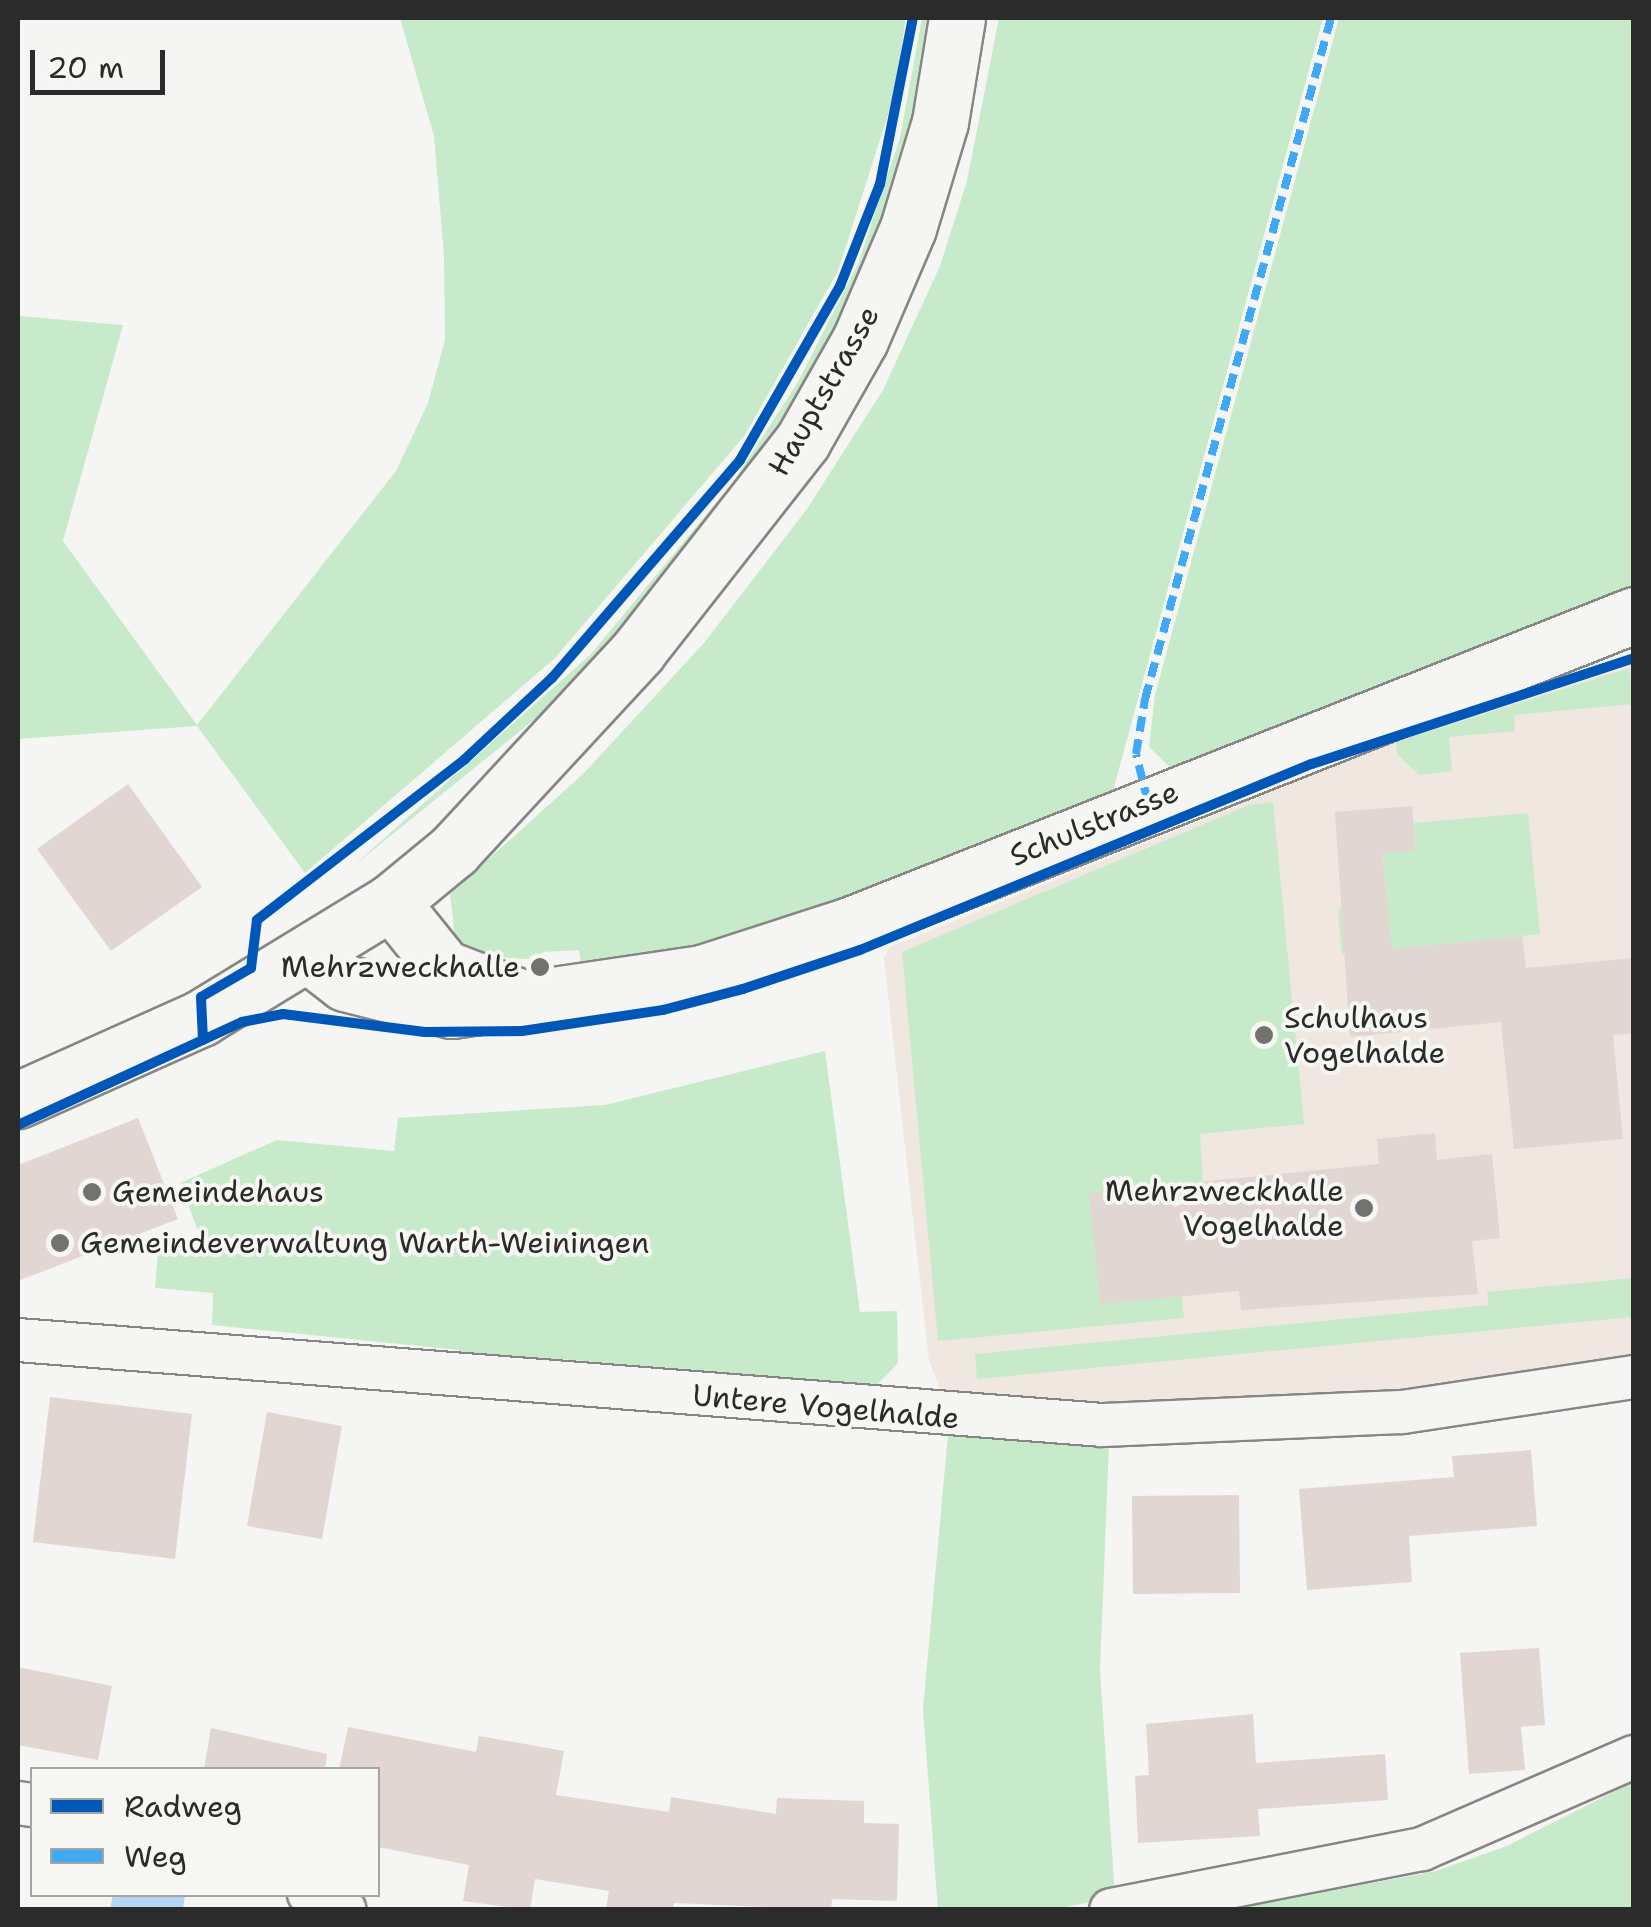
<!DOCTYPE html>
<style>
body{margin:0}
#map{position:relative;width:1651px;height:1927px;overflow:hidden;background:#f5f5f3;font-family:"Shantell Sans",sans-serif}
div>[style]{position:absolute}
.built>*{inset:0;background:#efe7e0}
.green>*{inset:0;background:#c7eaca}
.water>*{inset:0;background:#b3d6f3}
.building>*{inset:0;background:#e1d6d1}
.roads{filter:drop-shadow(2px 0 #868685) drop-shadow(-2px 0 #868685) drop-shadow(0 2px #868685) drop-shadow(0 -2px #868685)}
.street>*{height:42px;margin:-21px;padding:0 21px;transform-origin:21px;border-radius:21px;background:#f5f5f3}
.secondary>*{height:55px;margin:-27.5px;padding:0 27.5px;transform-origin:27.5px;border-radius:27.5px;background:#f5f5f3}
.quiet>*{height:8px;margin-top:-4px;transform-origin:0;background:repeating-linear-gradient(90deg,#3fa9f5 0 15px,transparent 0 23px)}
.cycleway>*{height:10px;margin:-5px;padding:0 5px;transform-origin:5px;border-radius:5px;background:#0057b8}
.dots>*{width:28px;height:28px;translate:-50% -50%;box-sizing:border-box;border:5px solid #f6f6f2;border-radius:50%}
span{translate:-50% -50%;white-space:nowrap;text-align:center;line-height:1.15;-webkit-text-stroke:8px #f6f6f2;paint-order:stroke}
.street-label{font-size:30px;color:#2b2b2b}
.poi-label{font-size:30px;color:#2b2b2b}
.right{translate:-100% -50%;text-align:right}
.left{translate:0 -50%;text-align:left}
.frame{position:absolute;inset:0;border:20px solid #2b2b2b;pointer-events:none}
.legend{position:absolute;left:30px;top:1767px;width:350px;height:130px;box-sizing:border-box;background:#f6f6f2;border:2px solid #a5a5a2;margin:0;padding:12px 18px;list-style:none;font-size:30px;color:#2b2b2b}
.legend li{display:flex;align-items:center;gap:20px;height:50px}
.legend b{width:50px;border:2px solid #a5a5a2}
.scale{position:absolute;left:30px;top:50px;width:135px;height:45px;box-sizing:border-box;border:5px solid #2b2b2b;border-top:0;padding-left:12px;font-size:30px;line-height:35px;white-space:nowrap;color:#2b2b2b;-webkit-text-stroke:8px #f6f6f2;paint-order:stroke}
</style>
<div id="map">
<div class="built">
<div style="clip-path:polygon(1633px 665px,1633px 1363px,1202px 1410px,944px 1398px,929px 1361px,884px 958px,890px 947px,1396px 741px)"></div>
</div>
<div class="green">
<div style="clip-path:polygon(400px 18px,906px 18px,893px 99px,838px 271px,745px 435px,554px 659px,305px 873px,197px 726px,18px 739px,18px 316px,123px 325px,63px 541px,197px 725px,396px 471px,428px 403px,445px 340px,444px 256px,434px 136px)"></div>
<div style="clip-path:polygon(922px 18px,931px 18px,917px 107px,888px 210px,832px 340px,758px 461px,658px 590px,546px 710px,352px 867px,591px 654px,734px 481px,798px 382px,858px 264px,900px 138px)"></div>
<div style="clip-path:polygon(999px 18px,1323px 18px,1113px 791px,797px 920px,686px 951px,581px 964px,579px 950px,543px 952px,543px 960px,475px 956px,455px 938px,450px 894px,584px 773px,704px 643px,807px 509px,883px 390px,940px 266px,967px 181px)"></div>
<div style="clip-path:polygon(1339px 18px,1633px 18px,1633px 593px,1171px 768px,1149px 747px,1155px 695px)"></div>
<div style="clip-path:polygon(1629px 668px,1633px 704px,1514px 715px,1515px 731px,1449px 737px,1452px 771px,1419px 775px,1397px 754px,1396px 742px)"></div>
<div style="clip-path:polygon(1273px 802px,1304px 1124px,1200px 1134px,1204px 1201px,1173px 1204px,1184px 1318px,938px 1341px,902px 952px,1249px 805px)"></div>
<div style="clip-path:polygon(1528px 813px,1540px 934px,1342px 954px,1338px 909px,1387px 904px,1382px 853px,1416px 849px,1414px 823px)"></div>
<div style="clip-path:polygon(825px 1051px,860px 1312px,897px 1311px,898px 1363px,877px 1385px,560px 1359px,558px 1371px,468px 1362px,459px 1350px,212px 1325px,213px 1293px,155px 1288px,158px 1254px,200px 1236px,180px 1183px,277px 1140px,394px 1151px,398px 1118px,605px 1105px)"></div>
<div style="clip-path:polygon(1633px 1278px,1633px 1317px,977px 1379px,975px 1354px,1489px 1305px,1487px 1292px)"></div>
<div style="clip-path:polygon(948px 1435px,1109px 1442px,1100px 1670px,1115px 1897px,1056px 1909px,938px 1910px,923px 1709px)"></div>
<div style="clip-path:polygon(1633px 1782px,1633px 1909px,1235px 1909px,1436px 1871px,1507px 1846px)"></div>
</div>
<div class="water">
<div style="clip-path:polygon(113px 1895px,183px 1894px,185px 1895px,183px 1909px,110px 1909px)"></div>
</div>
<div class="building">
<div style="clip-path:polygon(128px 784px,202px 887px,111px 951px,37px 849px)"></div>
<div style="clip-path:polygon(1412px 806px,1416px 850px,1382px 853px,1392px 949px,1522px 936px,1526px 968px,1634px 958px,1634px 1033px,1613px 1035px,1623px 1139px,1514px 1149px,1501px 1022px,1350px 1037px,1335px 812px)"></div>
<div style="clip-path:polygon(138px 1118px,178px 1219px,18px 1281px,18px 1165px)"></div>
<div style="clip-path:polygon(1435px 1133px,1437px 1160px,1492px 1154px,1500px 1238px,1472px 1241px,1478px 1294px,1241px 1310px,1239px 1291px,1100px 1304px,1089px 1193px,1379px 1164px,1377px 1139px)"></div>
<div style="clip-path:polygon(50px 1397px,192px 1414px,175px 1559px,33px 1542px)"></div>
<div style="clip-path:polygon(267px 1412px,342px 1426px,322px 1539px,247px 1526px)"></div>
<div style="clip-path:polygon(1531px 1450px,1537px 1526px,1409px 1536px,1412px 1582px,1307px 1590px,1299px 1489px,1454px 1477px,1452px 1456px)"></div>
<div style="clip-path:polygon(1239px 1495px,1240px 1593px,1133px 1594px,1132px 1496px)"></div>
<div style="clip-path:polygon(1539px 1648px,1545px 1725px,1521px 1727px,1525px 1770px,1469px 1774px,1460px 1653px)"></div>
<div style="clip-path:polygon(18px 1667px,112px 1686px,98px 1760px,18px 1745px)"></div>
<div style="clip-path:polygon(1253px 1714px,1256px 1763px,1385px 1754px,1388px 1800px,1258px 1809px,1260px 1836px,1138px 1843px,1135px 1776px,1149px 1775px,1146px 1724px)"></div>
<div style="clip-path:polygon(348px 1727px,476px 1752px,479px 1736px,564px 1751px,556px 1795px,669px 1812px,671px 1797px,776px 1814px,777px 1798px,864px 1801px,864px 1823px,899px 1824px,897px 1901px,832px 1899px,831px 1910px,674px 1903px,673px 1910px,606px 1910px,609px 1891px,535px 1879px,530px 1910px,463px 1901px,469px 1865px,378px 1847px,378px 1770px,339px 1770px)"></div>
<div style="clip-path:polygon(211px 1728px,327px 1754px,325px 1770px,204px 1770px)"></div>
</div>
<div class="roads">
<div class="street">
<div style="left:18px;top:1340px;width:1087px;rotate:4.48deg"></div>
<div style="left:1102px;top:1425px;width:300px;rotate:-2.5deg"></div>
<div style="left:1402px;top:1412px;width:235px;rotate:-8.6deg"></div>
<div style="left:18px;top:1803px;width:14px;rotate:8deg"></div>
<div style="left:309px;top:1894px;width:39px;rotate:24deg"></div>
<div style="left:1111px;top:1910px;width:317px;rotate:-11.1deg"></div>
<div style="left:1422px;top:1849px;width:231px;rotate:-23.5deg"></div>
</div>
<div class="secondary">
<div style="left:391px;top:902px;width:85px;rotate:51.2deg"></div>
<div style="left:444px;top:968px;width:78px;rotate:21deg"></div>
<div style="left:310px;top:956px;width:44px;rotate:37.6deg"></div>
<div style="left:345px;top:983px;width:110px;rotate:14.2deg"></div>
<div style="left:452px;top:1010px;width:253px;rotate:-8.4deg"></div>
<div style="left:702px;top:973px;width:156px;rotate:-18deg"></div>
<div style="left:850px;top:925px;width:843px;rotate:-21.57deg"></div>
<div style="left:18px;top:1100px;width:201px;rotate:-24.1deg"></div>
<div style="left:201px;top:1018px;width:223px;rotate:-31.4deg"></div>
<div style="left:391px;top:902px;width:82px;rotate:-39.5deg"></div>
<div style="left:454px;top:850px;width:271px;rotate:-47.2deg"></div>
<div style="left:638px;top:651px;width:266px;rotate:-51.9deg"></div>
<div style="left:802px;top:442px;width:117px;rotate:-60.4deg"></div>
<div style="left:860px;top:340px;width:122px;rotate:-66.8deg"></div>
<div style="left:908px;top:228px;width:111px;rotate:-73.2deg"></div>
<div style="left:940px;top:122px;width:105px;rotate:-80.7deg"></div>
</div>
</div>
<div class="quiet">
<div style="left:1148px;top:802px;width:49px;rotate:-104deg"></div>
<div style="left:1136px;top:754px;width:56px;rotate:-80.7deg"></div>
<div style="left:1145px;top:699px;width:706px;rotate:-74.72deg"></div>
<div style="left:1121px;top:1910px;width:3px;rotate:-90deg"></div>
</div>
<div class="cycleway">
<div style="left:203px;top:1040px;width:43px;rotate:-92.7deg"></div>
<div style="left:201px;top:997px;width:58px;rotate:-30.1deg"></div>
<div style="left:251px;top:968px;width:48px;rotate:-82.9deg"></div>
<div style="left:257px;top:920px;width:263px;rotate:-37.7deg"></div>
<div style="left:465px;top:759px;width:119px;rotate:-43deg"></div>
<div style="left:552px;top:678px;width:288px;rotate:-49.2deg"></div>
<div style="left:740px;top:460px;width:201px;rotate:-60.1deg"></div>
<div style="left:840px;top:286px;width:110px;rotate:-68.6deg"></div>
<div style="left:880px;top:184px;width:169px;rotate:-78.8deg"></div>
<div style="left:18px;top:1125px;width:247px;rotate:-24.7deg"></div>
<div style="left:242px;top:1022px;width:42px;rotate:-11deg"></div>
<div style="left:283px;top:1014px;width:143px;rotate:7.2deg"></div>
<div style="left:425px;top:1032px;width:97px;rotate:-0.6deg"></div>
<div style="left:522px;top:1031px;width:143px;rotate:-8.5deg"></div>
<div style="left:663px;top:1010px;width:83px;rotate:-14.7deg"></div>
<div style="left:743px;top:989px;width:123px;rotate:-18.4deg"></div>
<div style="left:860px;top:950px;width:489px;rotate:-22.4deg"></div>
<div style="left:1312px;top:764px;width:339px;rotate:-18.2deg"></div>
</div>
<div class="dots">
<div style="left:540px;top:967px;background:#727271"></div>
<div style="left:1264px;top:1035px;background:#727271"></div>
<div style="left:92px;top:1192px;background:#727271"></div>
<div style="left:1364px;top:1208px;background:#727271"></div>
<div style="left:60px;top:1243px;background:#727271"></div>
</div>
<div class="street-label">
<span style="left:824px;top:391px;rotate:-60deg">Hauptstrasse</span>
<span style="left:1094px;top:824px;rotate:-22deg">Schulstrasse</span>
<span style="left:826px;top:1407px;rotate:5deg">Untere Vogelhalde</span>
</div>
<div class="poi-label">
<span class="right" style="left:520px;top:967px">Mehrzweckhalle</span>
<span class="left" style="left:1284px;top:1035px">Schulhaus<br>Vogelhalde</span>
<span class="right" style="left:1344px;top:1208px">Mehrzweckhalle<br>Vogelhalde</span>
<span class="left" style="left:112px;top:1192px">Gemeindehaus</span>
<span class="left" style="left:80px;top:1243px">Gemeindeverwaltung Warth-Weiningen</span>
</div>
<div class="frame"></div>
<ul class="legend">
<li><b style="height:12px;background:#0057b8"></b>Radweg</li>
<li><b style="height:12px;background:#3fa9f5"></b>Weg</li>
</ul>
<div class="scale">20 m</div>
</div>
